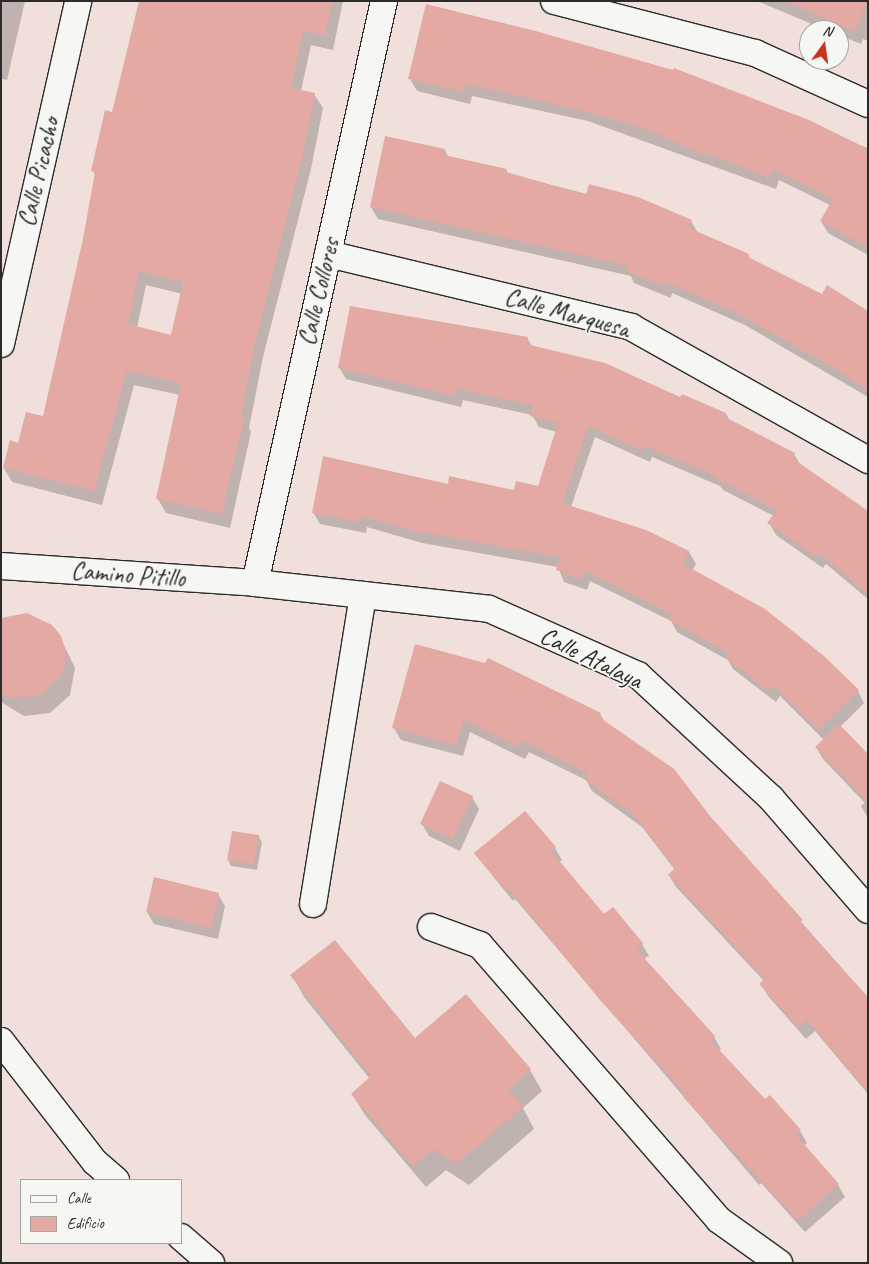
<!DOCTYPE html>
<style>
body{margin:0}
#map{position:relative;width:869px;height:1264px;overflow:hidden;background:#f0dfda;font-family:Caveat,sans-serif}
div>[style]{position:absolute}
.shadow>*{inset:0;background:#0003}
.building>*{inset:0;background:#e3a9a2}
.roads{filter:drop-shadow(1px 0 #2b2b2b) drop-shadow(-1px 0 #2b2b2b) drop-shadow(0 1px #2b2b2b) drop-shadow(0 -1px #2b2b2b)}
.street>*{height:26px;margin:-13px;padding:0 13px;transform-origin:13px;border-radius:13px;background:#f6f6f2}
span{translate:-50% -50%;white-space:nowrap;text-align:center;line-height:1.15;-webkit-text-stroke:4px #f6f6f2;paint-order:stroke}
.street-label{font-size:25px;color:#2b2b2b}
.frame{position:absolute;inset:0;border:2px solid #2b2b2b;pointer-events:none}
.legend{position:absolute;left:20px;top:1179px;width:162px;height:65px;box-sizing:border-box;background:#f6f6f2;border:1px solid #a5a5a2;margin:0;padding:6px 9px;list-style:none;font-size:15px;color:#2b2b2b}
.legend li{display:flex;align-items:center;gap:10px;height:25px}
.legend b{width:25px;border:1px solid #a5a5a2}
.north{position:absolute;left:799px;top:20px;width:50px;height:50px;box-sizing:border-box;background:#f6f6f2;border:1px solid #a5a5a2;border-radius:50%;rotate:14deg;font-size:14px;font-weight:700;line-height:20px;text-align:center;color:#2b2b2b}
.north::after{content:'';display:block;margin:auto;width:18px;height:22px;background:#c8321e;clip-path:polygon(50% 0,100% 100%,50% 72%,0 100%)}
</style>
<div id="map">
<div class="shadow">
<div style="clip-path:polygon(1px 1px,25px 1px,7px 80px,2px 79px,1px 82px)"></div>
<div style="clip-path:polygon(evenodd,141px 1px,343px 1px,333px 50px,311px 45px,301px 91px,314px 94px,323px 108px,311px 169px,263px 357px,249px 428px,251px 432px,230px 528px,166px 513px,158px 499px,180px 395px,134px 385px,102px 505px,12px 482px,4px 468px,19px 444px,44px 418px,84px 239px,96px 176px,93px 171px,113px 113px,141px 1px,146px 285px,182px 294px,172px 336px,137px 328px,146px 285px)"></div>
<div style="clip-path:polygon(757px 1px,868px 1px,868px 41px,863px 39px,861px 44px,839px 35px,839px 30px,826px 30px)"></div>
<div style="clip-path:polygon(427px 6px,868px 148px,868px 255px,828px 233px,821px 221px,830px 205px,779px 180px,776px 189px,588px 121px,472px 96px,470px 104px,417px 91px,410px 79px)"></div>
<div style="clip-path:polygon(445px 150px,448px 157px,506px 170px,509px 174px,691px 221px,698px 233px,748px 255px,751px 260px,823px 295px,868px 312px,868px 397px,745px 325px,672px 293px,671px 298px,634px 283px,631px 276px,378px 219px,371px 207px)"></div>
<div style="clip-path:polygon(527px 338px,532px 346px,726px 414px,730px 421px,794px 454px,800px 464px,868px 512px,868px 599px,826px 564px,823px 568px,776px 535px,769px 523px,774px 516px,723px 490px,720px 486px,652px 457px,650px 462px,595px 437px,571px 507px,645px 531px,689px 552px,696px 564px,692px 571px,858px 691px,864px 703px,840px 727px,868px 756px,868px 818px,861px 806px,865px 803px,823px 759px,816px 747px,824px 740px,780px 696px,776px 702px,733px 669px,728px 660px,677px 632px,671px 621px,590px 581px,587px 590px,564px 582px,558px 567px,422px 543px,367px 527px,366px 533px,320px 524px,313px 512px,449px 485px,515px 492px,539px 487px,557px 432px,539px 427px,532px 415px,463px 400px,461px 407px,346px 379px,339px 367px)"></div>
<div style="clip-path:polygon(27px 614px,60px 637px,75px 668px,70px 695px,50px 713px,24px 716px,1px 702px,1px 620px)"></div>
<div style="clip-path:polygon(416px 646px,600px 714px,606px 724px,709px 817px,868px 998px,868px 1094px,815px 1031px,806px 1039px,768px 996px,761px 984px,764px 981px,676px 887px,669px 875px,675px 870px,642px 827px,592px 791px,586px 780px,529px 752px,525px 759px,470px 732px,463px 756px,401px 740px,394px 728px)"></div>
<div style="clip-path:polygon(441px 783px,472px 797px,479px 809px,460px 851px,429px 836px,422px 824px)"></div>
<div style="clip-path:polygon(258px 836px,262px 842px,257px 870px,231px 866px,228px 860px)"></div>
<div style="clip-path:polygon(555px 848px,562px 860px,559px 862px,604px 916px,642px 944px,649px 956px,644px 959px,714px 1037px,721px 1049px,719px 1051px,765px 1100px,770px 1096px,800px 1131px,807px 1143px,804px 1146px,838px 1185px,845px 1197px,805px 1232px,761px 1183px,759px 1185px,515px 899px,513px 901px,475px 854px)"></div>
<div style="clip-path:polygon(218px 894px,225px 906px,218px 939px,154px 924px,147px 912px)"></div>
<div style="clip-path:polygon(292px 975px,415px 1040px,530px 1070px,542px 1091px,523px 1108px,534px 1129px,469px 1185px,446px 1170px,426px 1187px,365px 1115px,352px 1094px,370px 1079px,304px 997px)"></div>
</div>
<div class="building">
<div style="clip-path:polygon(evenodd,139px 1px,332px 1px,325px 36px,303px 31px,291px 88px,315px 93px,303px 154px,255px 342px,241px 416px,244px 417px,222px 514px,156px 499px,181px 383px,126px 371px,95px 491px,3px 468px,10px 440px,18px 443px,26px 412px,43px 416px,83px 239px,95px 172px,91px 171px,105px 110px,112px 112px,139px 1px,139px 271px,183px 282px,171px 335px,128px 324px,139px 271px)"></div>
<div style="clip-path:polygon(785px 1px,868px 1px,868px 2px,854px 32px)"></div>
<div style="clip-path:polygon(426px 4px,539px 32px,673px 70px,674px 68px,809px 120px,868px 149px,868px 248px,820px 221px,833px 199px,773px 169px,769px 178px,706px 153px,705px 156px,649px 130px,580px 110px,466px 84px,464px 92px,408px 79px)"></div>
<div style="clip-path:polygon(385px 136px,445px 149px,444px 155px,507px 169px,506px 172px,586px 195px,589px 184px,638px 197px,692px 220px,689px 228px,749px 254px,748px 257px,822px 294px,827px 285px,868px 311px,868px 391px,834px 368px,737px 313px,666px 282px,664px 287px,626px 271px,628px 266px,370px 207px)"></div>
<div style="clip-path:polygon(350px 306px,528px 337px,526px 344px,605px 363px,680px 397px,682px 394px,726px 413px,725px 417px,795px 453px,792px 458px,868px 511px,868px 594px,819px 553px,816px 557px,767px 523px,777px 510px,715px 478px,716px 476px,645px 446px,643px 451px,588px 426px,562px 503px,646px 530px,689px 551px,683px 564px,765px 609px,824px 656px,859px 690px,818px 730px,773px 685px,768px 691px,725px 657px,728px 653px,669px 620px,672px 614px,584px 570px,581px 579px,556px 570px,560px 557px,414px 531px,361px 516px,360px 522px,312px 513px,323px 456px,448px 484px,449px 476px,514px 490px,516px 481px,538px 486px,558px 423px,530px 416px,533px 405px,456px 389px,455px 396px,338px 368px)"></div>
<div style="clip-path:polygon(27px 613px,52px 625px,61px 636px,65px 649px,65px 664px,60px 677px,40px 695px,12px 698px,1px 694px,1px 618px)"></div>
<div style="clip-path:polygon(415px 644px,485px 663px,488px 658px,601px 713px,599px 717px,674px 769px,710px 816px,803px 920px,800px 922px,868px 997px,868px 1092px,807px 1020px,798px 1027px,759px 984px,765px 979px,668px 875px,675px 868px,634px 815px,584px 779px,588px 773px,522px 741px,518px 747px,464px 720px,456px 745px,392px 728px)"></div>
<div style="clip-path:polygon(839px 724px,868px 754px,868px 802px,815px 747px)"></div>
<div style="clip-path:polygon(440px 781px,473px 796px,453px 839px,420px 824px)"></div>
<div style="clip-path:polygon(525px 811px,556px 847px,551px 851px,604px 914px,613px 907px,643px 943px,636px 949px,715px 1036px,711px 1041px,765px 1099px,770px 1095px,801px 1130px,796px 1135px,839px 1184px,798px 1221px,683px 1097px,685px 1094px,600px 1000px,508px 888px,505px 890px,474px 853px)"></div>
<div style="clip-path:polygon(232px 831px,259px 835px,254px 864px,227px 860px)"></div>
<div style="clip-path:polygon(154px 877px,219px 893px,211px 928px,146px 912px)"></div>
<div style="clip-path:polygon(335px 940px,415px 1038px,466px 994px,531px 1069px,508px 1089px,523px 1107px,456px 1164px,434px 1149px,413px 1166px,351px 1094px,371px 1076px,290px 975px)"></div>
</div>
<div class="roads">
<div class="street">
<div style="left:554px;top:1px;width:208px;rotate:14.5deg"></div>
<div style="left:755px;top:53px;width:124px;rotate:24.3deg"></div>
<div style="left:328px;top:254px;width:312px;rotate:13.5deg"></div>
<div style="left:631px;top:327px;width:272px;rotate:29.3deg"></div>
<div style="left:1px;top:344px;width:352px;rotate:-77.3deg"></div>
<div style="left:1px;top:566px;width:255px;rotate:3.8deg"></div>
<div style="left:255px;top:583px;width:235px;rotate:6.3deg"></div>
<div style="left:489px;top:609px;width:163px;rotate:23.9deg"></div>
<div style="left:638px;top:675px;width:181px;rotate:42.8deg"></div>
<div style="left:771px;top:798px;width:148px;rotate:49.1deg"></div>
<div style="left:255px;top:583px;width:596px;rotate:-77.5deg"></div>
<div style="left:313px;top:904px;width:313px;rotate:-80.8deg"></div>
<div style="left:431px;top:927px;width:52px;rotate:20.2deg"></div>
<div style="left:480px;top:945px;width:364px;rotate:49deg"></div>
<div style="left:719px;top:1220px;width:74px;rotate:35.6deg"></div>
<div style="left:1px;top:1041px;width:153px;rotate:52.2deg"></div>
<div style="left:95px;top:1162px;width:28px;rotate:41deg"></div>
<div style="left:181px;top:1237px;width:40px;rotate:41deg"></div>
</div>
</div>
<div class="street-label">
<span style="left:39px;top:172px;rotate:-77deg">Calle Picacho</span>
<span style="left:319px;top:292px;rotate:-77deg">Calle Collores</span>
<span style="left:567px;top:313px;rotate:15deg">Calle Marquesa</span>
<span style="left:128px;top:575px;rotate:4deg">Camino Pitillo</span>
<span style="left:591px;top:658px;rotate:26deg">Calle Atalaya</span>
</div>
<div class="frame"></div>
<ul class="legend">
<li><b style="height:6px;background:#f6f6f2"></b>Calle</li>
<li><b style="height:14px;background:#e3a9a2"></b>Edificio</li>
</ul>
<div class="north">N</div>
</div>
